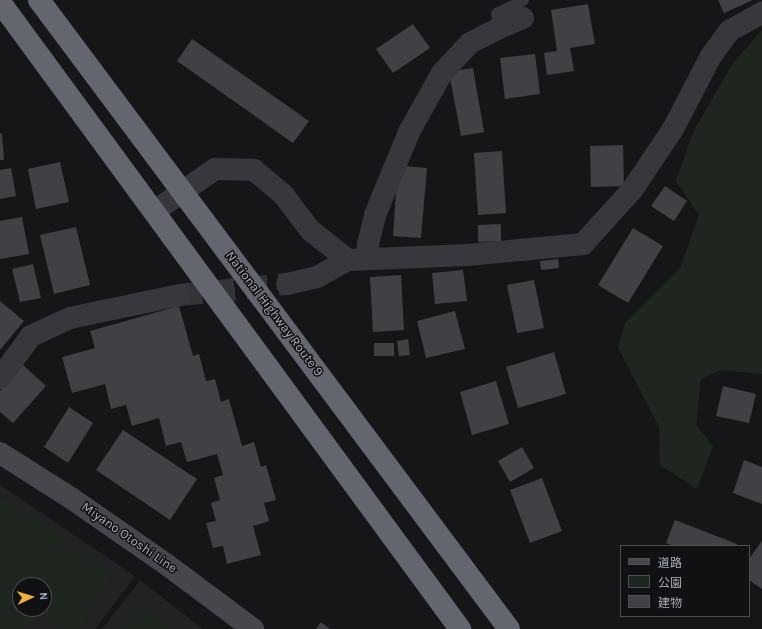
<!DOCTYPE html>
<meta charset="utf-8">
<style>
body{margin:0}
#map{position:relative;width:762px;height:629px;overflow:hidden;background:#161618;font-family:Karla,"Noto Sans JP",sans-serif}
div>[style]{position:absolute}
.built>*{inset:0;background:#222225}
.green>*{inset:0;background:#1e261f}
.building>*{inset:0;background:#404145}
.street-tunnel>*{height:22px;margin-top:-11px;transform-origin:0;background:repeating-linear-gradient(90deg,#333438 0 22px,transparent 0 33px)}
.lane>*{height:11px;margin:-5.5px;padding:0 5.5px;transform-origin:5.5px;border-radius:5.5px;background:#37383d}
.street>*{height:22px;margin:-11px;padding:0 11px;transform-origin:11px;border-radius:11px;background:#37383d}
.secondary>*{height:22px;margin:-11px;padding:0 11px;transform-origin:11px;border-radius:11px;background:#45474d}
.highway>*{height:22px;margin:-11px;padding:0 11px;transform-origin:11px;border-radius:11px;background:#63666e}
span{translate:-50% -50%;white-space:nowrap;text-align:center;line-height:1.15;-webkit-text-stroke:3px #111113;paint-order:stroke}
.street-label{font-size:13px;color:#a8adb8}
.legend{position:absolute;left:620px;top:545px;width:130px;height:72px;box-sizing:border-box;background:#111113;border:1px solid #4d4f55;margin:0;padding:5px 7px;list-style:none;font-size:12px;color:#a8adb8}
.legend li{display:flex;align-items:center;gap:8px;height:20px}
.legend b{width:20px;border:1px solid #4d4f55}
.north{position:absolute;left:12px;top:577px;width:40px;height:40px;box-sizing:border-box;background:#111113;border:1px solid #4d4f55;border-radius:50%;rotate:86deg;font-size:11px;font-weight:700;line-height:16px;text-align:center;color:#a8adb8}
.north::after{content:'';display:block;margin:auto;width:14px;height:18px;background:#f2b134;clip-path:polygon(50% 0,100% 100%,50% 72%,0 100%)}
</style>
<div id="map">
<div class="built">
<div style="clip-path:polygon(evenodd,0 485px,135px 576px,95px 629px,0 629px,0 485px,20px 585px,44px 585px,44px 609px,20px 609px,20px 585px)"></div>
<div style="clip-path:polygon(140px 580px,203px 629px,102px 629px)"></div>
</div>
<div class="green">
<div style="clip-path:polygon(762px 30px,762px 374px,721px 370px,701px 379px,696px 425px,713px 446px,697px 489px,660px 465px,659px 427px,618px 347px,625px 323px,680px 268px,699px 215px,676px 181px,693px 132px,733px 63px)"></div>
<div style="clip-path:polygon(evenodd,0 496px,112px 575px,81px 629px,53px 629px,40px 616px,27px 629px,0 629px,0 496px,20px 585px,44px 585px,44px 609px,20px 609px,20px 585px)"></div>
<div style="clip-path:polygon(140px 604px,170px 629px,119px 629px)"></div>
</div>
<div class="building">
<div style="clip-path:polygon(718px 0,753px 0,724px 13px)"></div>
<div style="clip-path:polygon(588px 4px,595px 44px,570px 48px,574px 71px,547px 75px,544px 53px,557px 51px,551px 10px)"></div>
<div style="clip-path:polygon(413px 24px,430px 48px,393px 73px,376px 49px)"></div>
<div style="clip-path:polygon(192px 39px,309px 121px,293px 143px,177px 61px)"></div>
<div style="clip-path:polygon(535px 54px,540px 94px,505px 99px,500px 58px)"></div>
<div style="clip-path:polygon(473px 68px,484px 132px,461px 136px,449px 72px)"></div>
<div style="clip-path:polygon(2px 133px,4px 160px,0 160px,0 134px)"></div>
<div style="clip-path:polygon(623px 145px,624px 186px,591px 187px,590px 146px)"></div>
<div style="clip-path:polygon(502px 151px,506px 213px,478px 215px,474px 153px)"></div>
<div style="clip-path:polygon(60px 162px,69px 202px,36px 209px,28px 169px)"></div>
<div style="clip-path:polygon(403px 166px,427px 168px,421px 238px,393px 236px,397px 178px,402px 178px)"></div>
<div style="clip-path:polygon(11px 168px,16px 196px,0 199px,0 170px)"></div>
<div style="clip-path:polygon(665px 186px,687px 201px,674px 221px,651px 206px)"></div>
<div style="clip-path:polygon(22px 217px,29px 254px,0 259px,0 221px)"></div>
<div style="clip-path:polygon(501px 224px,501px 241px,478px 242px,478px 225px)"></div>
<div style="clip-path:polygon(76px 227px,90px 285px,54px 294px,40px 235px)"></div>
<div style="clip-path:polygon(633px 228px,663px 246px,628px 303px,598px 285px)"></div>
<div style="clip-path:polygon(558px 259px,559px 268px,541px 270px,540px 261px)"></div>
<div style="clip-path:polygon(33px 264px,41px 298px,20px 302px,12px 269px)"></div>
<div style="clip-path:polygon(463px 270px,467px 301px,435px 304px,432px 273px)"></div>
<div style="clip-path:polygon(401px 275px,404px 330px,373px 332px,370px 277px)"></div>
<div style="clip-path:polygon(534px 280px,544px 328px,517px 333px,507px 285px)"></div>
<div style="clip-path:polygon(0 301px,24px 321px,0 350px)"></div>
<div style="clip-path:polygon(179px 306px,193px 356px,199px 354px,206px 381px,215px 379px,221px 402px,229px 399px,242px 446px,254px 442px,261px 467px,266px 465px,276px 500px,264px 503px,269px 521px,253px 526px,261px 555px,227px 564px,223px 546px,213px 548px,206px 523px,216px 521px,211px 503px,220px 500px,214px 478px,223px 475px,217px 454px,187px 462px,181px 442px,166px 446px,159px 418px,132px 426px,126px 405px,111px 409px,105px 384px,72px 393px,62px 357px,95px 348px,90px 331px)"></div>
<div style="clip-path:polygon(455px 311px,465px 349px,426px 358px,417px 321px)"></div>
<div style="clip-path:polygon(408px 339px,410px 355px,399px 356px,397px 341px)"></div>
<div style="clip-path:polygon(374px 343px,394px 343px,394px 356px,374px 356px)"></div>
<div style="clip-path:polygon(554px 352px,566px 394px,518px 408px,506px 367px)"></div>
<div style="clip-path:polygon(23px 365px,46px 386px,13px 423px,0 412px,0 391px)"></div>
<div style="clip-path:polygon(496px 381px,509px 424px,472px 435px,460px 392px)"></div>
<div style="clip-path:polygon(723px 386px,756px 394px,749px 423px,716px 416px)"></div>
<div style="clip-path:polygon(69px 407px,93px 423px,68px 463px,44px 447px)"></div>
<div style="clip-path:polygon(123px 430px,197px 479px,170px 520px,96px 470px)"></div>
<div style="clip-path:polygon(522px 447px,534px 468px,510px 482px,498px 461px)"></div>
<div style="clip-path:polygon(744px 460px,762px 467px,762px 504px,733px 493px)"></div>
<div style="clip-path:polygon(542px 478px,562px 531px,530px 543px,510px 490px)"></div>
<div style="clip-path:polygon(675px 520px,737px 544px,736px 546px,674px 546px,666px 543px)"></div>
<div style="clip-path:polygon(762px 541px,762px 589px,749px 580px,749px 559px)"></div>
<div style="clip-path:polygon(321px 622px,330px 629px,316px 629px)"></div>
</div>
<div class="street-tunnel">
<div style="left:180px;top:295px;width:108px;rotate:-5.9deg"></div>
</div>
<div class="lane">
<div style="left:499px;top:28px;width:15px;rotate:-101deg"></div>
<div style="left:496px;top:13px;width:30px;rotate:-26deg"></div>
</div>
<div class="street">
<div style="left:155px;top:211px;width:73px;rotate:-35deg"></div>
<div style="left:215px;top:169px;width:39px;rotate:1deg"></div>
<div style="left:254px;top:170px;width:38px;rotate:40deg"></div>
<div style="left:283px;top:194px;width:45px;rotate:53.1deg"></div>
<div style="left:310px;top:230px;width:48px;rotate:38.3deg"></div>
<div style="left:367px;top:259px;width:15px;rotate:-86deg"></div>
<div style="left:368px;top:244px;width:30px;rotate:-76deg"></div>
<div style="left:375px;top:215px;width:90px;rotate:-67.7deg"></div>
<div style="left:409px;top:132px;width:68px;rotate:-60.8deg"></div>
<div style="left:442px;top:73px;width:41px;rotate:-47deg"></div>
<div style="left:470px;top:43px;width:33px;rotate:-27deg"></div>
<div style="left:499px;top:28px;width:26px;rotate:-23deg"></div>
<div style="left:287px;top:284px;width:31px;rotate:-13deg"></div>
<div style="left:317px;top:277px;width:35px;rotate:-29deg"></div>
<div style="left:348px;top:260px;width:119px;rotate:-2.4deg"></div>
<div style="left:467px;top:255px;width:117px;rotate:-5.4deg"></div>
<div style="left:583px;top:244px;width:73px;rotate:-47.8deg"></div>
<div style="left:632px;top:190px;width:73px;rotate:-56.1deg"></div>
<div style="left:673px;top:129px;width:82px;rotate:-62.5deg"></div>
<div style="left:711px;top:56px;width:31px;rotate:-54deg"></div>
<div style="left:729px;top:31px;width:38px;rotate:-29deg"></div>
<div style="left:0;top:378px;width:52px;rotate:-53.6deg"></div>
<div style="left:31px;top:336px;width:43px;rotate:-24.8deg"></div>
<div style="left:70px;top:318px;width:112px;rotate:-11.8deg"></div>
</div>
<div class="secondary">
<div style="left:0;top:453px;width:84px;rotate:32.4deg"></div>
<div style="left:71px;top:498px;width:116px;rotate:34.8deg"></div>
<div style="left:166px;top:564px;width:109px;rotate:36.8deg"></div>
</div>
<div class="highway">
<div style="left:39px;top:0;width:785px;rotate:53.23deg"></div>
<div style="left:0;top:2px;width:778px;rotate:53.73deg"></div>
</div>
<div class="street-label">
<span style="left:274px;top:314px;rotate:53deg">National Highway Route 9</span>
<span style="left:129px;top:538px;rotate:35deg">Miyano Otoshi Line</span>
</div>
<ul class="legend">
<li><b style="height:5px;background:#45474d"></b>道路</li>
<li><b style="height:11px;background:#1e261f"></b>公園</li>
<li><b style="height:11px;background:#404145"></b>建物</li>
</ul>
<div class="north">N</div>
</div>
